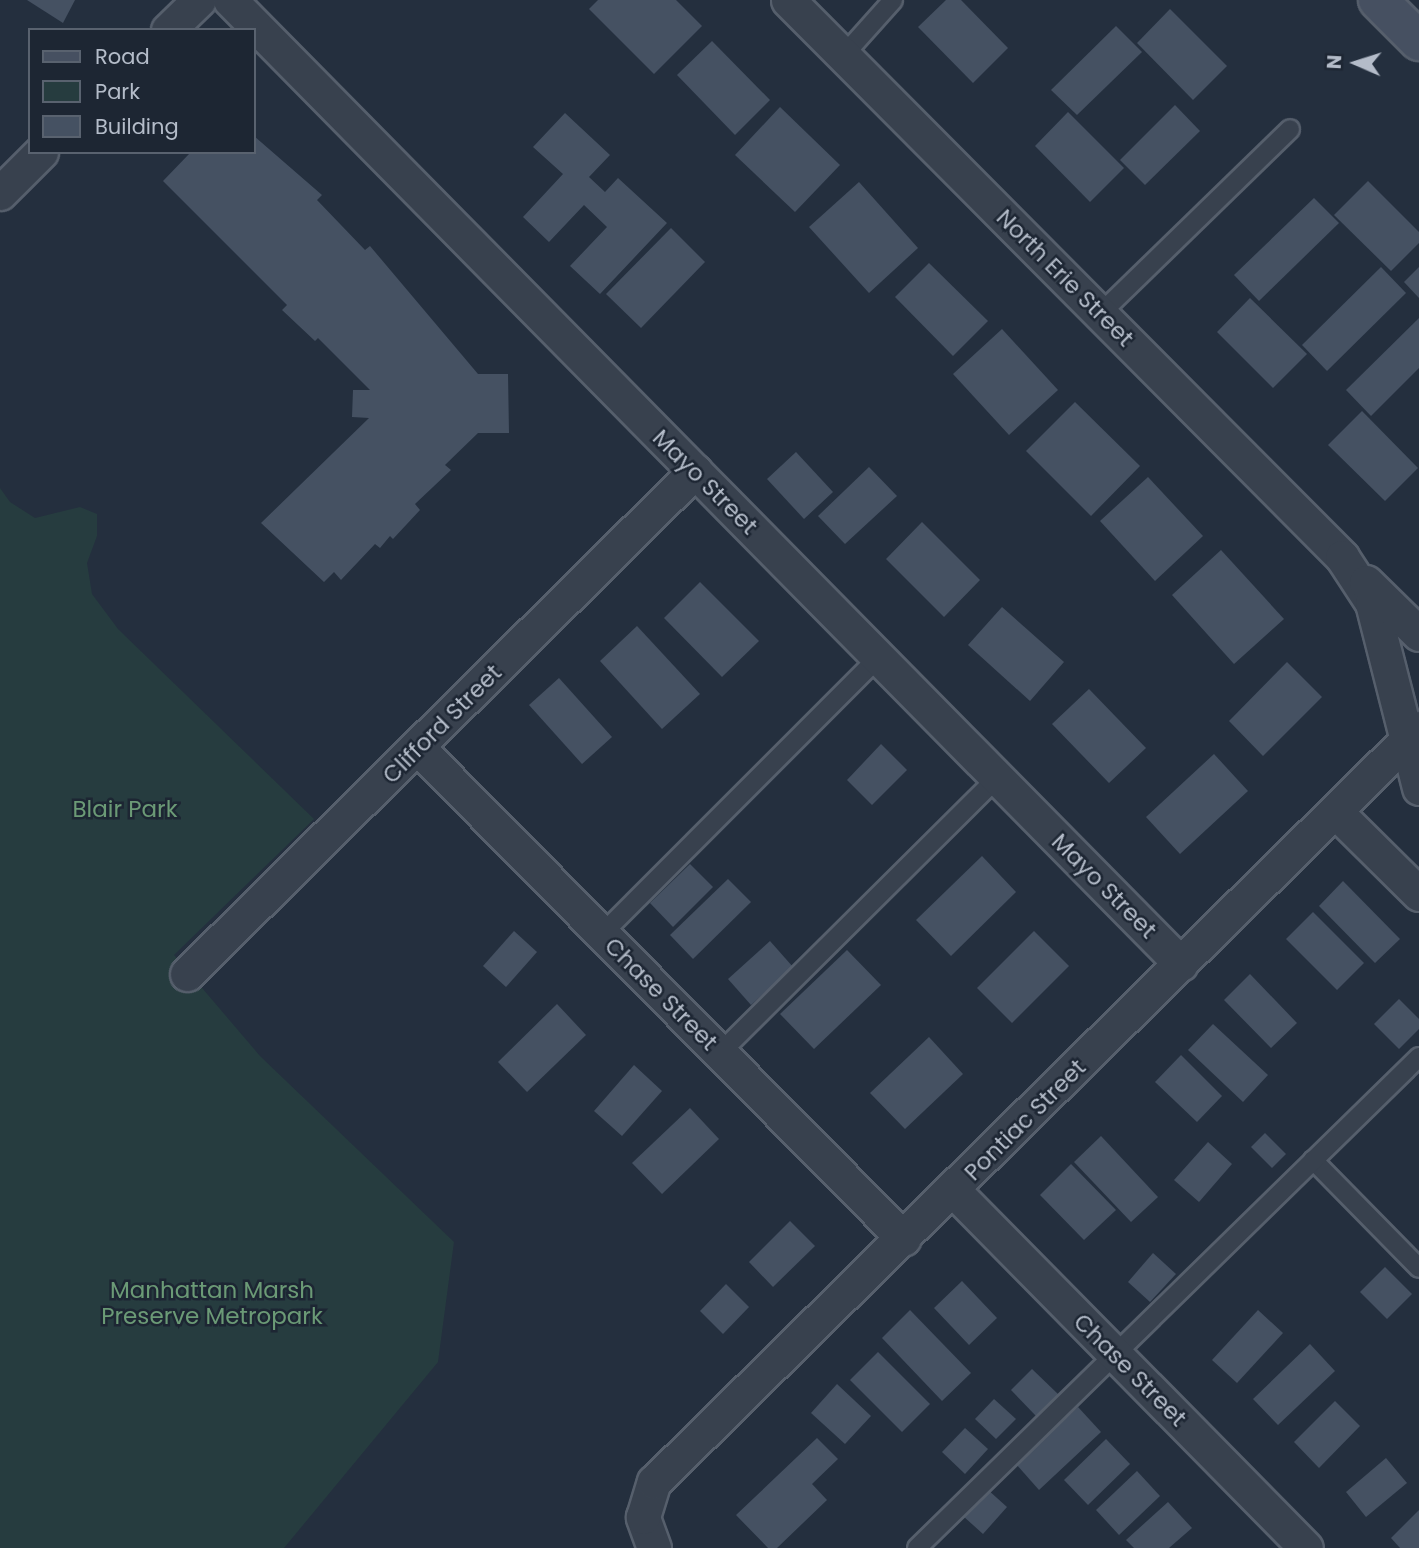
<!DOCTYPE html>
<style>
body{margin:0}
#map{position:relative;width:1419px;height:1548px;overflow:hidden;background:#242f3e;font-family:Poppins,sans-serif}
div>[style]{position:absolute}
.green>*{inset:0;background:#263c3f}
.building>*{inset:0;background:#455162}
.roads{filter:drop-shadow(2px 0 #565f6c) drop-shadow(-2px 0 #565f6c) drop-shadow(0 2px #565f6c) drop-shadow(0 -2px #565f6c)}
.service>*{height:18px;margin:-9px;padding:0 9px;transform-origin:9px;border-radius:9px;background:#38414e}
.minor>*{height:33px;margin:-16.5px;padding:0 16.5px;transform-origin:16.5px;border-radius:16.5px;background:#38414e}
.secondary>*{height:38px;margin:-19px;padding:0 19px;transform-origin:19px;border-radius:19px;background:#465061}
span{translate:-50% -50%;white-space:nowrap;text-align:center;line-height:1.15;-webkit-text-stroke:5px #1d2633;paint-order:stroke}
.street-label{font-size:23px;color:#b4bcc9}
.park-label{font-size:23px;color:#6b9a76}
.legend{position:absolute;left:28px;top:28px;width:228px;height:126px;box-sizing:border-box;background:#1d2633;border:2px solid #59626f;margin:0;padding:9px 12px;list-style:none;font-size:21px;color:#b4bcc9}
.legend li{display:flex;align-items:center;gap:14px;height:35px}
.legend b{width:35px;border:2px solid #59626f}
.north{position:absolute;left:1321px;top:28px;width:70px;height:70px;-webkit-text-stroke:5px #1d2633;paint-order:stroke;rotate:273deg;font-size:19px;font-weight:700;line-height:28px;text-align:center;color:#b4bcc9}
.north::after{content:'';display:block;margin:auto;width:24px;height:32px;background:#b4bcc9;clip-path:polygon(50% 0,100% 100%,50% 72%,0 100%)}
</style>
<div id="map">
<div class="green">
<div style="clip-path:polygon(0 488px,10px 502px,35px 518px,80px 507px,97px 514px,97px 536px,87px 563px,92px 594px,118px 629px,314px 819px,174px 955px,260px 1056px,454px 1242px,438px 1362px,284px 1548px,0 1548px)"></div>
</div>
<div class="building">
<div style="clip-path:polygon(27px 0,75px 0,63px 23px)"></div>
<div style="clip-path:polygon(598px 0,676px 0,702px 26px,654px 74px,589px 9px)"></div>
<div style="clip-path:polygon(946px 0,961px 0,1008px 48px,973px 83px,918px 27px)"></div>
<div style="clip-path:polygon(1170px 9px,1227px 66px,1193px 100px,1137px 43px)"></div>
<div style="clip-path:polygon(1116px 26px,1142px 52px,1077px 115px,1051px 90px)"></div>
<div style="clip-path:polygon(712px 41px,770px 100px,735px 135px,677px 75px)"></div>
<div style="clip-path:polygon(1175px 105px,1200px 131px,1145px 185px,1120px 160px)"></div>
<div style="clip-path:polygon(780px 107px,840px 165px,795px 212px,735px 155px)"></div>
<div style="clip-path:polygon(1068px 112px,1124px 168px,1090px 202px,1035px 146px)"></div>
<div style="clip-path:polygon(565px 113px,610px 155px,589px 177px,605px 192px,618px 178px,667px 223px,600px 294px,570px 266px,607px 227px,584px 205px,549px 242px,523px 217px,563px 174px,533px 147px)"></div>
<div style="clip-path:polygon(254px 136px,322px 195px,317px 200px,365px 250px,370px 246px,478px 374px,508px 374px,509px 433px,478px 433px,445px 465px,451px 470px,415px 504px,420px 510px,393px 539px,390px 536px,380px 548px,375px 544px,341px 580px,334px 572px,324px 582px,261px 523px,369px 418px,352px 417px,353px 390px,370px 390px,318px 338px,315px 341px,282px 310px,287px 305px,163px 181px,189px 154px,254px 152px)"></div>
<div style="clip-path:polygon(1368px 181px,1419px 232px,1419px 243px,1391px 271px,1334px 215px)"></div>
<div style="clip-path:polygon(859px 182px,918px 248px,869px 293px,809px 227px)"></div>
<div style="clip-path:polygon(1314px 198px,1339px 223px,1259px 301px,1234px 275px)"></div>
<div style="clip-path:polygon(671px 228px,705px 262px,641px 328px,606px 294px)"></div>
<div style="clip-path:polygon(929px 263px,988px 321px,953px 356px,895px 297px)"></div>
<div style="clip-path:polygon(1381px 267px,1406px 293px,1327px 371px,1302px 345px)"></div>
<div style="clip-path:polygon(1419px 267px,1419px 298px,1404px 282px)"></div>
<div style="clip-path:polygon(1250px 298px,1307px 354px,1273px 388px,1217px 332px)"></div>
<div style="clip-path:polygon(1419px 318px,1419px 368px,1371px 416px,1346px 390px)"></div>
<div style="clip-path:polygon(1002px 329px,1058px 390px,1009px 435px,953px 374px)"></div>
<div style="clip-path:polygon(1075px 402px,1140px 466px,1091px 516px,1026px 451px)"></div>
<div style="clip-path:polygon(1362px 411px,1418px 468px,1385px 501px,1328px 445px)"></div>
<div style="clip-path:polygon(796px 452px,833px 492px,804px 519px,767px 479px)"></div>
<div style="clip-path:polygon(869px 467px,897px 496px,845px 544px,818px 516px)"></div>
<div style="clip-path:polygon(1148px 477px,1203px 536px,1155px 581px,1100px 521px)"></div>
<div style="clip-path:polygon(922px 522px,980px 580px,944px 617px,886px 559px)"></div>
<div style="clip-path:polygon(1221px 550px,1284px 619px,1234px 664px,1172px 595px)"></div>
<div style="clip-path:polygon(700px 582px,759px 641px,722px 677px,664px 618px)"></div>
<div style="clip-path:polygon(1002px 607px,1064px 662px,1030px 701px,968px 645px)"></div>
<div style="clip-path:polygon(637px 626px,700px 694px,662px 729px,600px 661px)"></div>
<div style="clip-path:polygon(1287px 662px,1322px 697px,1263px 756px,1229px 721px)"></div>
<div style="clip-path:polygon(559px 678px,612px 737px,582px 764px,529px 705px)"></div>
<div style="clip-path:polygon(1089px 689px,1146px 748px,1109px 783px,1052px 724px)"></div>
<div style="clip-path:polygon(881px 744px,907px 770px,872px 805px,847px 780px)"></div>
<div style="clip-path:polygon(1214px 754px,1248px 791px,1180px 854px,1146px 817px)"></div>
<div style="clip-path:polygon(982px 856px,1016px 892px,951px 956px,916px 920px)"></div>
<div style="clip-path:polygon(690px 864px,713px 887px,673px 927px,650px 903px)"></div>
<div style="clip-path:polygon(728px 879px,751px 902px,693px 959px,670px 935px)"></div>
<div style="clip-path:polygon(1343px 881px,1400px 939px,1375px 963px,1319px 906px)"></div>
<div style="clip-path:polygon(1313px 912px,1364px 963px,1337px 990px,1286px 939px)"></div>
<div style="clip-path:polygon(514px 931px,537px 952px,506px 987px,483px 966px)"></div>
<div style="clip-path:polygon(1034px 931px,1069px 966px,1012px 1023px,977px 988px)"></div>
<div style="clip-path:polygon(770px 941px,793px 967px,751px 1005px,728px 979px)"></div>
<div style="clip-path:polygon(847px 950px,881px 985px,814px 1049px,780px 1014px)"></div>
<div style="clip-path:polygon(1250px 974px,1297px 1023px,1271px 1048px,1224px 1000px)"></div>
<div style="clip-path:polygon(1399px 999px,1419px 1019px,1419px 1029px,1399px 1049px,1374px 1024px)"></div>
<div style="clip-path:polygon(557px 1004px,586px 1035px,527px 1092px,498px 1062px)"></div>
<div style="clip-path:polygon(1213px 1024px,1268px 1075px,1243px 1102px,1188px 1050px)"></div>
<div style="clip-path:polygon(929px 1037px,963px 1074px,905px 1129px,870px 1093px)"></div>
<div style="clip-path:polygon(1181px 1055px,1222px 1096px,1197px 1122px,1155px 1082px)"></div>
<div style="clip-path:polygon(634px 1065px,662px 1091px,622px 1136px,594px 1111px)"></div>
<div style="clip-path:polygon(690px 1108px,719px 1139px,662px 1194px,632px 1163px)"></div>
<div style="clip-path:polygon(1265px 1133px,1286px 1154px,1272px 1168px,1251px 1147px)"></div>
<div style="clip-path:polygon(1101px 1136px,1158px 1197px,1131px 1222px,1074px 1162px)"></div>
<div style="clip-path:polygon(1208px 1142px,1232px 1164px,1199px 1202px,1174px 1180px)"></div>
<div style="clip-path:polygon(1071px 1164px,1116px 1210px,1084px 1240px,1040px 1195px)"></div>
<div style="clip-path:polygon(790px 1221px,815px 1246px,773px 1287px,749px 1262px)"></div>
<div style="clip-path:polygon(1153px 1253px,1176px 1274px,1150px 1302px,1128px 1282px)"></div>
<div style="clip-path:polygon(1385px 1267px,1412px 1294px,1387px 1319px,1360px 1292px)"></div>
<div style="clip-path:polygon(962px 1281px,997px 1318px,969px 1345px,934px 1308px)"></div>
<div style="clip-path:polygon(726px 1284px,749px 1307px,723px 1334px,700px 1311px)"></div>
<div style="clip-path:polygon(910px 1310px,971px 1373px,942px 1401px,882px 1338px)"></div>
<div style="clip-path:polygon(1258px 1310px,1283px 1333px,1237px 1383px,1212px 1360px)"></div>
<div style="clip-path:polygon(1310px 1344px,1335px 1371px,1278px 1425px,1253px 1399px)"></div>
<div style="clip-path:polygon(878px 1352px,930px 1404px,902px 1432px,850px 1380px)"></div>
<div style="clip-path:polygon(1032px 1369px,1059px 1395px,1036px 1416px,1011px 1390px)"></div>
<div style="clip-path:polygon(837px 1384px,871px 1416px,845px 1444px,811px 1413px)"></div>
<div style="clip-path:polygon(994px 1399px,1016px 1419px,996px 1439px,975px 1419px)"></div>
<div style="clip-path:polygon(1335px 1401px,1360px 1426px,1319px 1468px,1294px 1442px)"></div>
<div style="clip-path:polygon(1078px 1407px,1101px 1432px,1039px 1490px,1016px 1464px)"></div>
<div style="clip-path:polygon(965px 1428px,988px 1449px,965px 1474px,942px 1452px)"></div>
<div style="clip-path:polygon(817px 1438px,838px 1459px,812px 1484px,827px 1500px,777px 1548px,768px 1548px,736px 1515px)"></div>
<div style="clip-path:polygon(1106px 1439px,1130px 1464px,1088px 1505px,1064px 1480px)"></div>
<div style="clip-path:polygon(1386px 1458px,1407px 1483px,1366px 1517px,1346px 1492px)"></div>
<div style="clip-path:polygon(1137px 1471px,1160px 1496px,1119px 1535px,1096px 1510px)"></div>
<div style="clip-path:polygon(987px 1489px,1007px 1507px,983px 1534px,963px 1516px)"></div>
<div style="clip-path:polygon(1168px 1502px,1192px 1528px,1169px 1548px,1134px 1548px,1126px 1540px)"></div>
<div style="clip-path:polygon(1419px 1510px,1419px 1548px,1400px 1548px,1391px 1538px)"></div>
</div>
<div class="roads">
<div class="service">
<div style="left:843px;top:56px;width:75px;rotate:-48.2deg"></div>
<div style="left:1100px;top:314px;width:265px;rotate:-44.2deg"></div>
<div style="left:602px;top:934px;width:390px;rotate:-45deg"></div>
<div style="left:720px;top:1053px;width:390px;rotate:-44.8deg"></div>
<div style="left:1313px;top:1160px;width:151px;rotate:45.5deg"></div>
<div style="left:917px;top:1548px;width:702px;rotate:-44.37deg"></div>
</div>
<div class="minor">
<div style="left:230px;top:0;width:1354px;rotate:45.39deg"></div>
<div style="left:788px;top:0;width:786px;rotate:45.15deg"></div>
<div style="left:1342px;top:557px;width:55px;rotate:56.9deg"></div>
<div style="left:1372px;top:603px;width:191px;rotate:75.7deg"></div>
<div style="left:168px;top:30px;width:43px;rotate:-44.1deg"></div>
<div style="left:0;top:193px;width:58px;rotate:-45deg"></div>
<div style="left:1366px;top:582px;width:74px;rotate:44.5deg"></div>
<div style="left:419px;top:749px;width:689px;rotate:45.29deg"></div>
<div style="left:1335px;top:811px;width:118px;rotate:44.7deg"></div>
<div style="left:187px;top:974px;width:715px;rotate:-44.72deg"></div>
<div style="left:954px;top:1191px;width:501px;rotate:45.4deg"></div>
<div style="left:654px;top:1548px;width:33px;rotate:-110deg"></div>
<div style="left:643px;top:1517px;width:37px;rotate:-73deg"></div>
<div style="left:654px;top:1482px;width:1074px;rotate:-44.59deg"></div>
</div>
<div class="secondary">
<div style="left:1378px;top:0;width:58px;rotate:45deg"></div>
</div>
</div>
<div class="street-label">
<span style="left:1065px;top:278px;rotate:45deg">North Erie Street</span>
<span style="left:705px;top:482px;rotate:45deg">Mayo Street</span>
<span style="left:442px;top:724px;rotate:-45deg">Clifford Street</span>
<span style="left:1104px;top:886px;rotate:45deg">Mayo Street</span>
<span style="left:661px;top:994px;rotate:45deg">Chase Street</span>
<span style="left:1025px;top:1120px;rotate:-45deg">Pontiac Street</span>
<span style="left:1130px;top:1370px;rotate:45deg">Chase Street</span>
</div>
<div class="park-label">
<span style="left:125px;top:809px">Blair Park</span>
<span style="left:212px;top:1303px">Manhattan Marsh<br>Preserve Metropark</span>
</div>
<ul class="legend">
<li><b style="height:9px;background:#465061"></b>Road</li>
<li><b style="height:19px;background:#263c3f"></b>Park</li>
<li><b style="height:19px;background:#455162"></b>Building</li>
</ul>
<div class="north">N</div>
</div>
